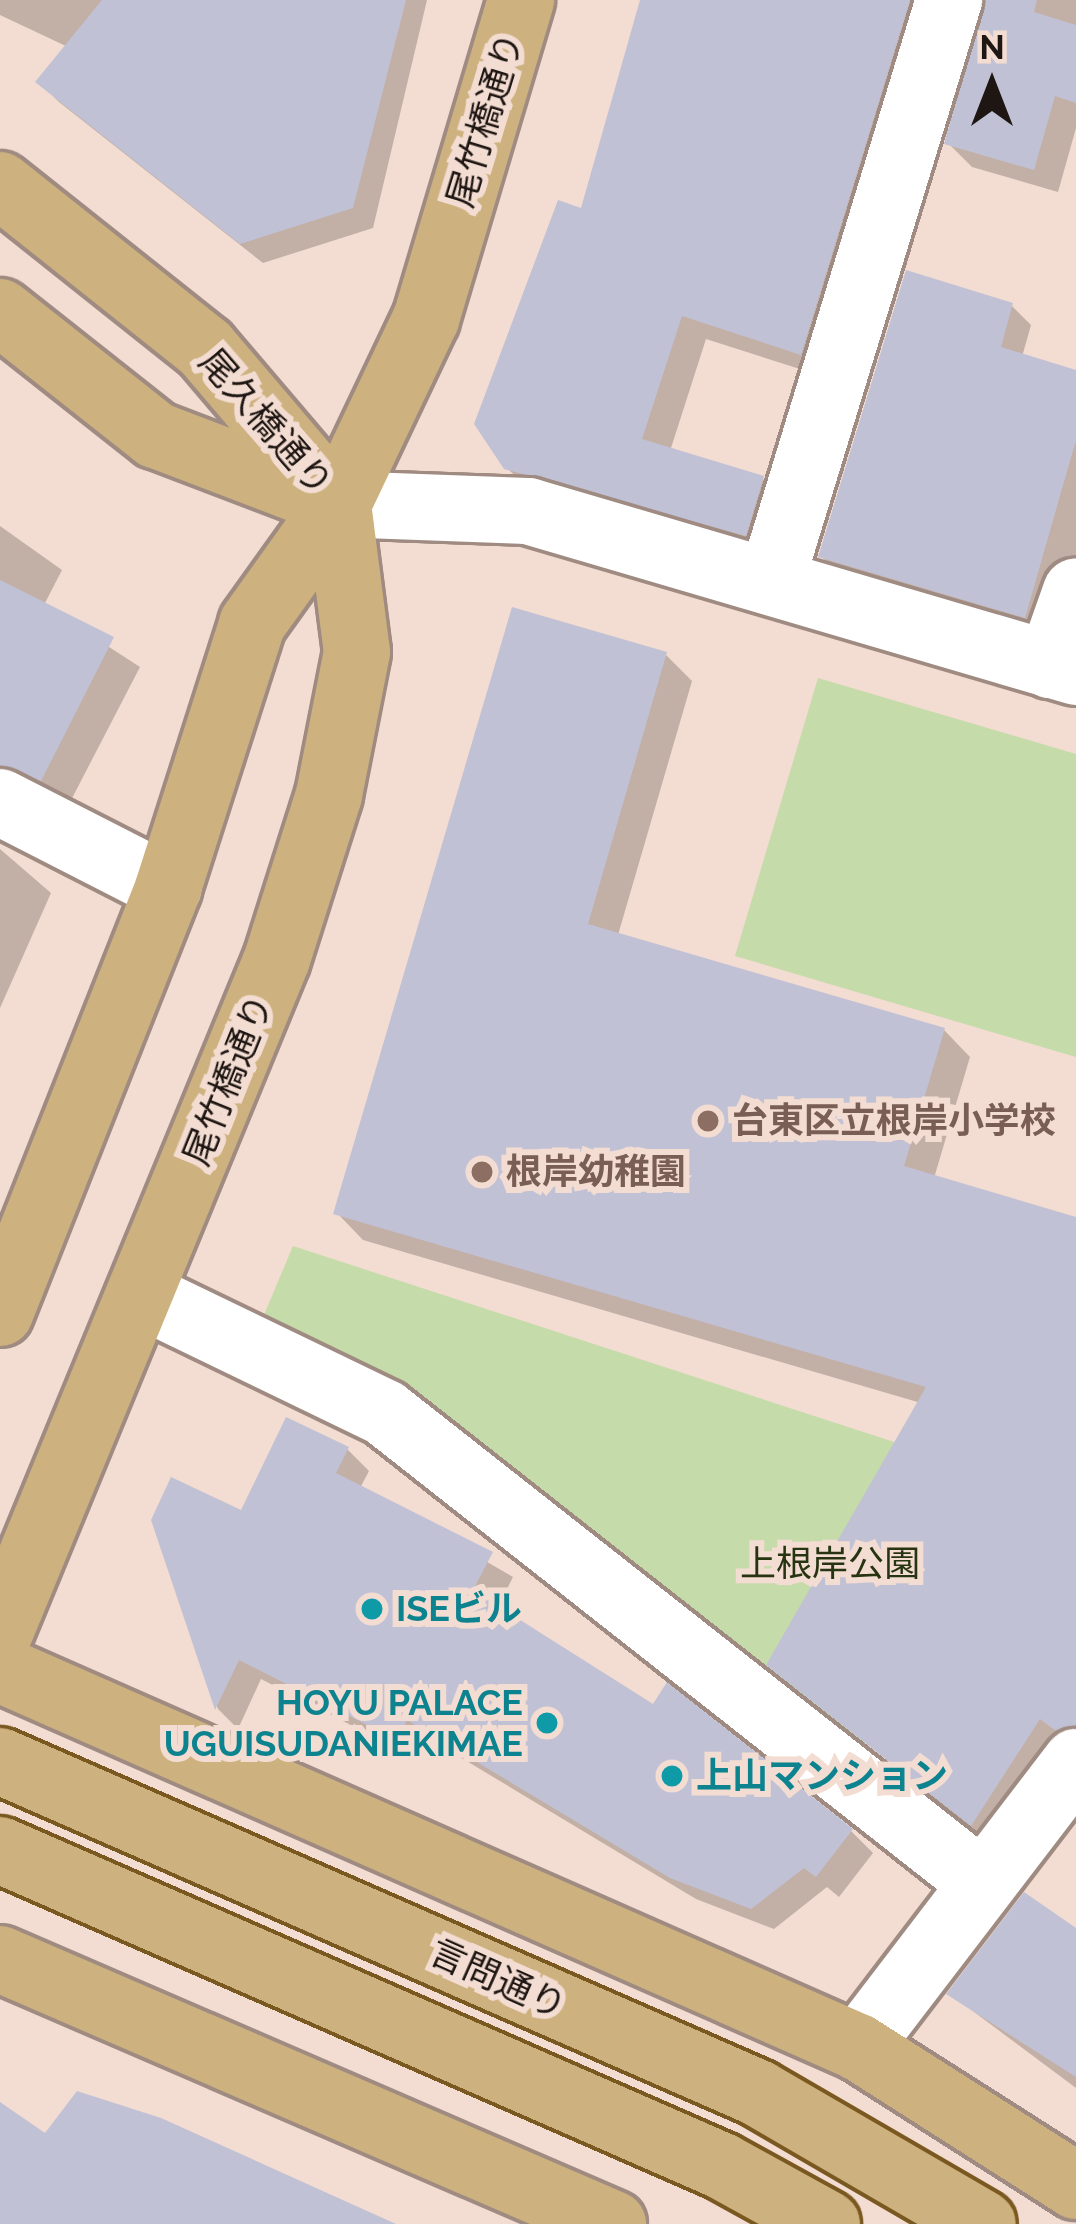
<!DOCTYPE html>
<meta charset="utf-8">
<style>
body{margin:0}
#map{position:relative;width:1076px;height:2224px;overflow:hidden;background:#f3dcd1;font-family:Raleway,"Noto Sans JP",sans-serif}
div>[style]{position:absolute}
.green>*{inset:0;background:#c5dba9}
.shadow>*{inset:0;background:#0003}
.building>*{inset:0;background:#c1c1d5}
.roads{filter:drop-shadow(3px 0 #9f8b81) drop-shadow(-3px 0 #9f8b81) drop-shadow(0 3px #9f8b81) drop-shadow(0 -3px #9f8b81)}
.minor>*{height:66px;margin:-33px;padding:0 33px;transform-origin:33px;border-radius:33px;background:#fff}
.major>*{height:66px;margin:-33px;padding:0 33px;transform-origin:33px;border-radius:33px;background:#cdb17e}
.bridges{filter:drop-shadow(3px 0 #7a5921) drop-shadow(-3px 0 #7a5921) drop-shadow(0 3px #7a5921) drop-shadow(0 -3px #7a5921)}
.major-bridge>*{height:66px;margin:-33px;padding:0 33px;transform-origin:33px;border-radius:33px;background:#cdb17e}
.dots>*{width:33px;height:33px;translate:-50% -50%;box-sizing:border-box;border:6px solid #f3dcd1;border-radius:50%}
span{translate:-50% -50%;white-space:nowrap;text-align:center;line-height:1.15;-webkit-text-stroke:12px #f3dcd1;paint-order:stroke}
.street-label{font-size:36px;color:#1e1613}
.education-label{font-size:36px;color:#785e54;font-weight:700}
.left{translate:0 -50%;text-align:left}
.park-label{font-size:36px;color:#273412}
.culture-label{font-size:36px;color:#0d838f;font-weight:700}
.right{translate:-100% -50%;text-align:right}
.north{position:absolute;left:932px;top:24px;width:120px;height:120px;-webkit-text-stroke:9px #f3dcd1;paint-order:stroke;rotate:0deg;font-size:33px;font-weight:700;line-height:48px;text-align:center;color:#1e1613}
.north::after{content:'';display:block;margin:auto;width:42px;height:54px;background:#1e1613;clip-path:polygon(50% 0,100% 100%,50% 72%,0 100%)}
</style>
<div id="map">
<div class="green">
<div style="clip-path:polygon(818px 678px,1076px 754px,1076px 1057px,735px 956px)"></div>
<div style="clip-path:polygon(293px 1246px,1017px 1482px,941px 1640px,853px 1759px,253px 1341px)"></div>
</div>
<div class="shadow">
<div style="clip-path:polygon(0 0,427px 0,373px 228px,263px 263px,59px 102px,39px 82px,68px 47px,0 15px)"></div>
<div style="clip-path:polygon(645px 0,951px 0,825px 377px,706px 339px,671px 448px,763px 479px,787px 503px,770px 558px,532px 492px,506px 467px)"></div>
<div style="clip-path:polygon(988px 0,1076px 0,1076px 128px,1058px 192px,972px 167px,948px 143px)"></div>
<div style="clip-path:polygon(1012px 306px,1031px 325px,1022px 357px,1076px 373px,1076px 581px,1046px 636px,841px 576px,821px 556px)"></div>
<div style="clip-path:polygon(0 526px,62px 570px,44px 605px,140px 667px,68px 806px,0 808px)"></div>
<div style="clip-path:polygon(666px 655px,692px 681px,618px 935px,944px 1030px,970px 1057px,934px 1178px,1076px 1220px,1076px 1748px,998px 1850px,770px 1665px,921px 1403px,363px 1240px,337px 1213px)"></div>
<div style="clip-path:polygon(0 849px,51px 893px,0 1008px)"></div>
<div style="clip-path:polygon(347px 1449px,369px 1471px,360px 1488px,513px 1577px,497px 1609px,851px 1831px,873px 1853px,839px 1897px,827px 1887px,774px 1929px,696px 1899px,430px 1739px,419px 1760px,261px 1679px,238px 1729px,218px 1709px,154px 1520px,242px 1514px)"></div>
<div style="clip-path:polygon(1076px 1932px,1076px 2088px,950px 1994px)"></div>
</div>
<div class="building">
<div style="clip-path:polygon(102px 0,406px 0,353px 208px,240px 244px,35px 82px)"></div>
<div style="clip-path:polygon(640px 0,910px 0,801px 355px,682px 316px,642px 439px,764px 476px,746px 536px,504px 469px,474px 424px,558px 200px,581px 208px)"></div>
<div style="clip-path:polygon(985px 0,1037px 0,1034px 12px,1076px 25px,1076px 103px,1055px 96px,1034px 170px,944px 144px)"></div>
<div style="clip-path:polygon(906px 270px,1013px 303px,1001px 347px,1076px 370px,1076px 440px,1025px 618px,818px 557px)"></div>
<div style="clip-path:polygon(0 580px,114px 637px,41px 781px,0 765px)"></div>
<div style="clip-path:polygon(512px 607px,667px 652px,588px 924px,945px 1028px,904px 1166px,1076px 1217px,1076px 1725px,1056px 1731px,1040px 1719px,971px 1826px,766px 1665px,926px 1387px,333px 1214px)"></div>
<div style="clip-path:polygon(286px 1417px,349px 1447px,336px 1473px,493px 1552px,473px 1590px,653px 1704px,667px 1682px,853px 1829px,816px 1877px,804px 1868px,751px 1909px,670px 1878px,407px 1720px,397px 1740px,239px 1660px,215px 1710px,151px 1520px,171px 1477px,241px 1510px)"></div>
<div style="clip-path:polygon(1024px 1892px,1076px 1928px,1076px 2077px,946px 1994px)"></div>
<div style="clip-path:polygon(77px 2091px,161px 2118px,396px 2224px,0 2224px,0 2102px,45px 2133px)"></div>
</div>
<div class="roads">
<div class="minor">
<div style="left:338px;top:504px;width:190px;rotate:2.1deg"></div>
<div style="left:528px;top:511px;width:571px;rotate:16.37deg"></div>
<div style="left:771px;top:582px;width:609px;rotate:-72.99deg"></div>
<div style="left:1050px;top:665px;width:78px;rotate:-70.6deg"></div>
<div style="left:0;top:802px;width:189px;rotate:27.1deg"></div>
<div style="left:141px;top:1295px;width:271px;rotate:25.8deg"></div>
<div style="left:385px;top:1413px;width:757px;rotate:38.19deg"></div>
<div style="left:858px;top:2047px;width:359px;rotate:-52.6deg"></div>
</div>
<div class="major">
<div style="left:0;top:185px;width:262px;rotate:38.5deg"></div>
<div style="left:205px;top:348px;width:205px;rotate:49.6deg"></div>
<div style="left:338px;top:504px;width:149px;rotate:82.7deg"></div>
<div style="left:357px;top:652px;width:146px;rotate:101.1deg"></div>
<div style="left:329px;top:795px;width:172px;rotate:107.6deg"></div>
<div style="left:277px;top:959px;width:728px;rotate:112.37deg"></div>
<div style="left:0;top:312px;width:199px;rotate:38.3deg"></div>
<div style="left:156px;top:435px;width:185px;rotate:20.9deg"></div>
<div style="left:0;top:1313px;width:457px;rotate:-68.4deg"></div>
<div style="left:168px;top:888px;width:277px;rotate:-72.3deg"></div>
<div style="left:252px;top:624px;width:148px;rotate:-54.4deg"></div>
<div style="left:338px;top:504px;width:205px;rotate:-64.6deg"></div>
<div style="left:426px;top:319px;width:333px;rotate:-73.4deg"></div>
<div style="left:0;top:1669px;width:938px;rotate:23.78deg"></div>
<div style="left:858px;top:2047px;width:259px;rotate:32.5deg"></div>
<div style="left:0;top:1959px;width:668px;rotate:23.38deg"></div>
</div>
</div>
<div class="bridges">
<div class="major-bridge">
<div style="left:0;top:1761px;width:828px;rotate:23.65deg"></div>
<div style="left:758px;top:2093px;width:260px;rotate:30.2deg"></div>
<div style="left:0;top:1850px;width:788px;rotate:23.64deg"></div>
<div style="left:722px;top:2166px;width:120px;rotate:28.9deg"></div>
</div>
</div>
<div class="dots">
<div style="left:708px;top:1121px;background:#8d6e63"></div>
<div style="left:482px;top:1172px;background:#8d6e63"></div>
<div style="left:372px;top:1609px;background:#0f9aa8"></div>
<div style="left:547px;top:1723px;background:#0f9aa8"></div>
<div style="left:672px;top:1776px;background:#0f9aa8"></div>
</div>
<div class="street-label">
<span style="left:485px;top:120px;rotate:-73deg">尾竹橋通り</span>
<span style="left:266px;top:422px;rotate:49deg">尾久橋通り</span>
<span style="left:228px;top:1080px;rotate:-68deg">尾竹橋通り</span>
<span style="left:498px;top:1979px;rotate:24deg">言問通り</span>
</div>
<div class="education-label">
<span class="left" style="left:732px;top:1121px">台東区立根岸小学校</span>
<span class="left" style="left:506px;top:1172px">根岸幼稚園</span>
</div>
<div class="park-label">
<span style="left:830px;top:1564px">上根岸公園</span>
</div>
<div class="culture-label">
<span class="left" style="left:396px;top:1609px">ISEビル</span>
<span class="right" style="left:523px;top:1723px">HOYU PALACE<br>UGUISUDANIEKIMAE</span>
<span class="left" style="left:696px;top:1776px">上山マンション</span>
</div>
<div class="north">N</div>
</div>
